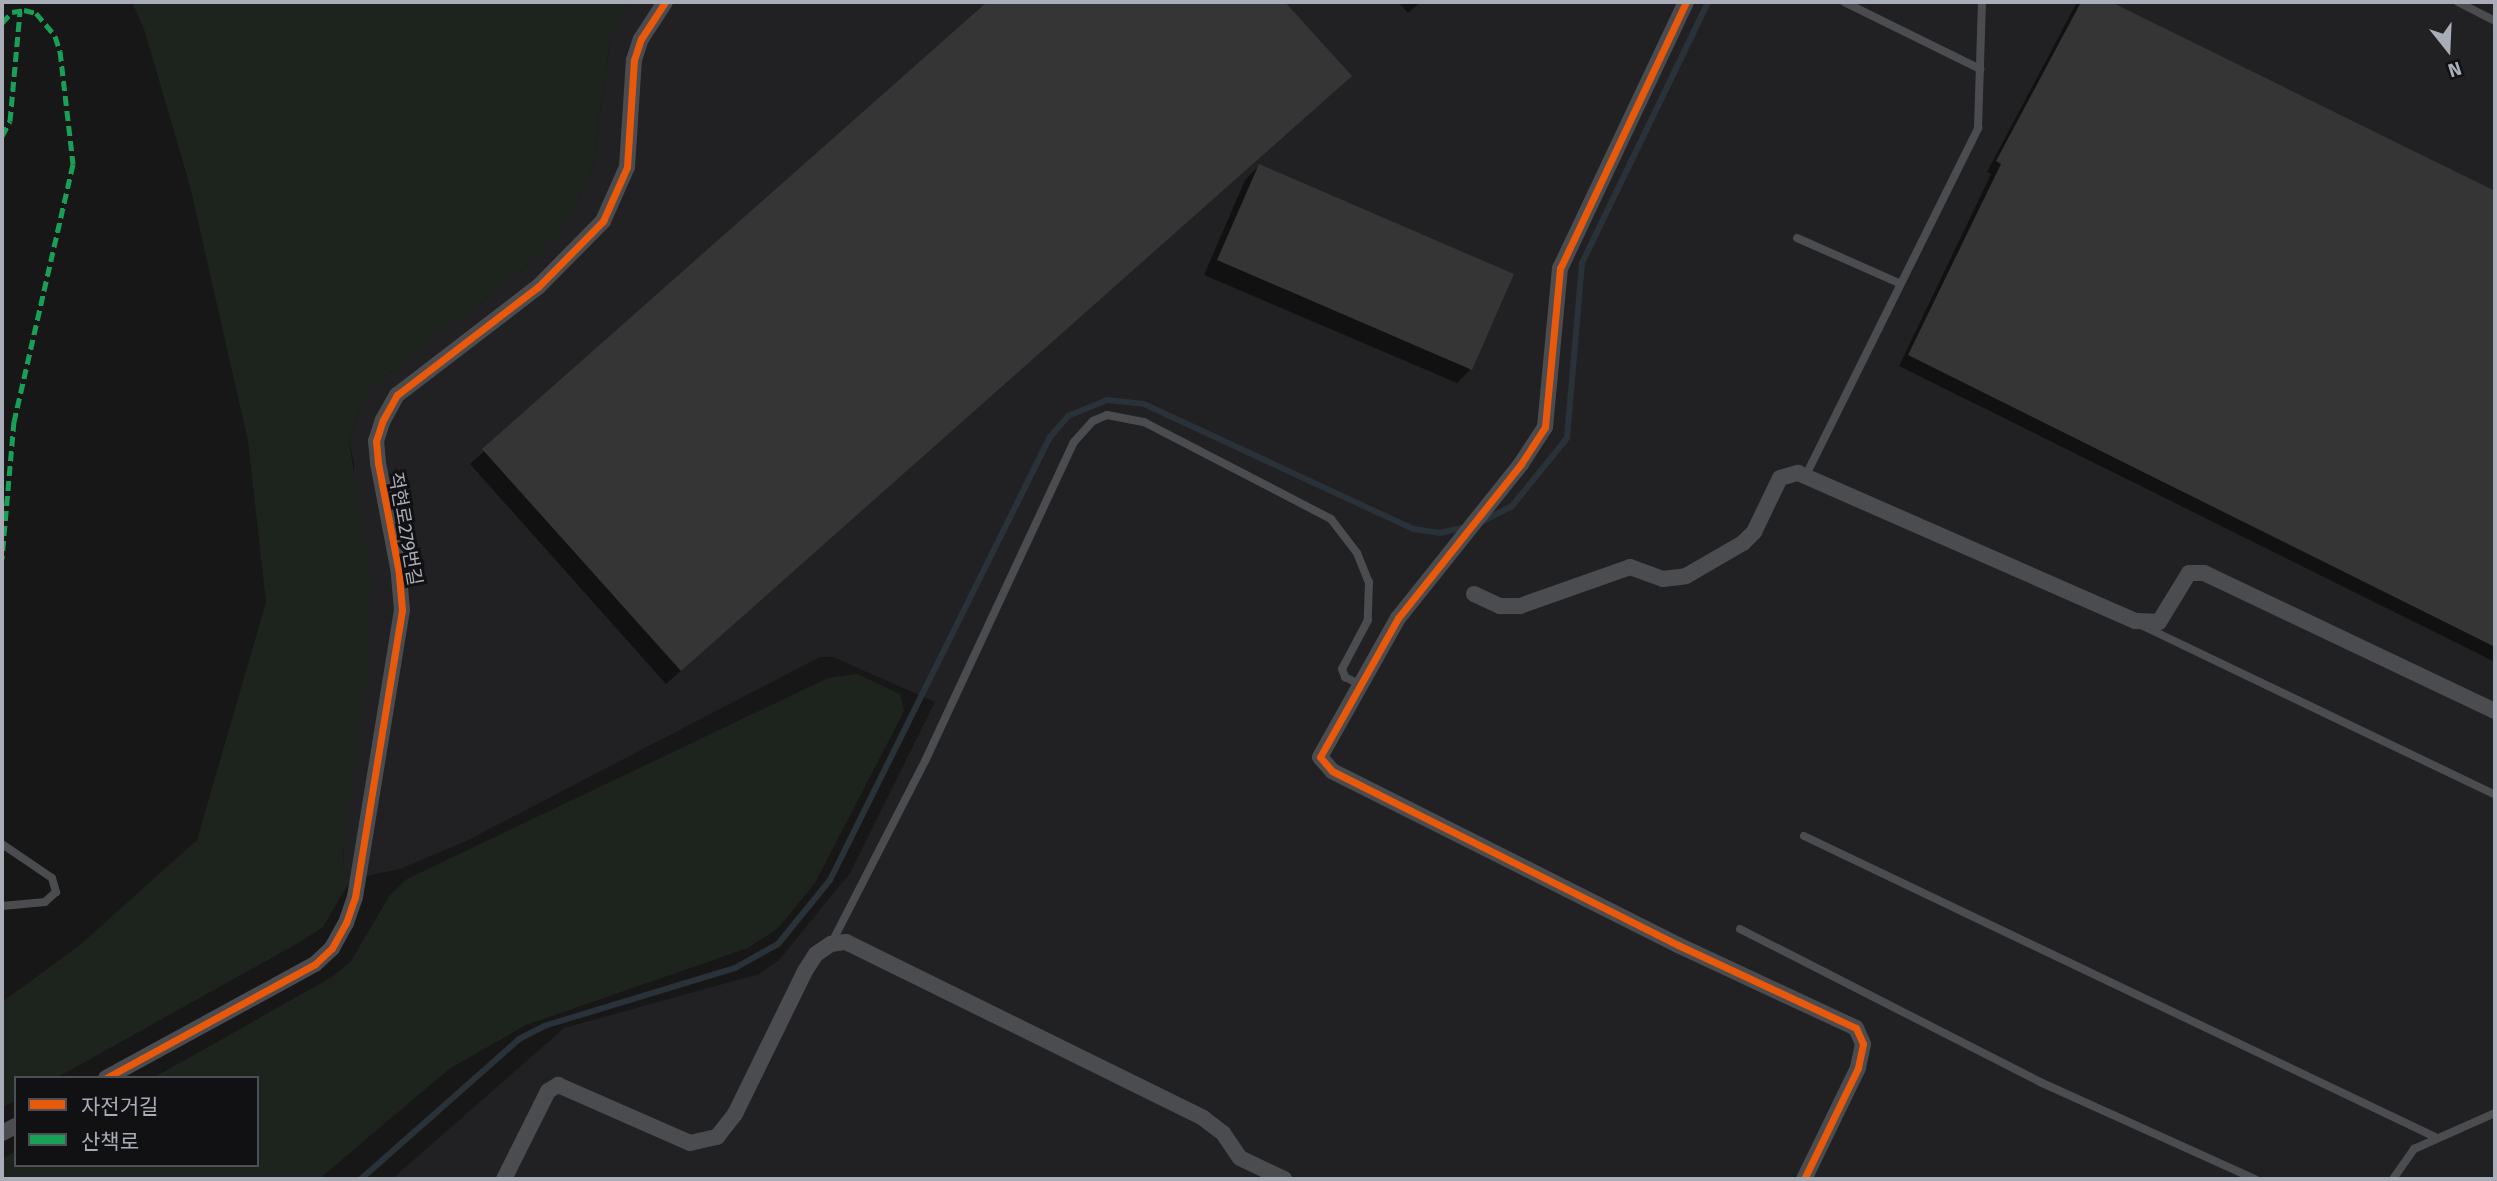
<!DOCTYPE html>
<meta charset="utf-8">
<style>
body{margin:0}
#map{position:relative;width:2497px;height:1181px;overflow:hidden;background:#171717;font-family:"Fira Sans","Noto Sans KR",sans-serif}
div>[style]{position:absolute}
.built>*{inset:0;background:#212123}
.green>*{inset:0;background:#1d241e}
.shadow>*{inset:0;background:#0007}
.stream>*{height:6px;margin:-3px;padding:0 3px;transform-origin:3px;border-radius:3px;background:#2a3239}
.building>*{inset:0;background:#353536}
.service>*{height:8px;margin:-4px;padding:0 4px;transform-origin:4px;border-radius:4px;background:#4b4c50}
.minor>*{height:16px;margin:-8px;padding:0 8px;transform-origin:8px;border-radius:8px;background:#4b4c50}
.quiet>*{height:5px;margin-top:-2.5px;transform-origin:0;background:repeating-linear-gradient(90deg,#1a9f57 0 10px,transparent 0 15px)}
.cycleway>*{height:7px;margin:-3.5px;padding:0 3.5px;transform-origin:3.5px;border-radius:3.5px;background:#e8590c}
span{translate:-50% -50%;white-space:nowrap;text-align:center;line-height:1.15;-webkit-text-stroke:6px #111113;paint-order:stroke}
.street-label{font-size:19px;color:#a8adb8}
.frame{position:absolute;inset:0;border:4px solid #a8adb8;pointer-events:none}
.legend{position:absolute;left:14px;top:1076px;width:245px;height:91px;box-sizing:border-box;background:#111113;border:2px solid #4d4f55;margin:0;padding:9px 12px;list-style:none;font-size:21px;color:#a8adb8}
.legend li{display:flex;align-items:center;gap:14px;height:35px}
.legend b{width:35px;border:2px solid #4d4f55}
.north{position:absolute;left:2413px;top:14px;width:70px;height:70px;-webkit-text-stroke:5px #111113;paint-order:stroke;rotate:162deg;font-size:19px;font-weight:700;line-height:28px;text-align:center;color:#a8adb8}
.north::after{content:'';display:block;margin:auto;width:24px;height:32px;background:#a8adb8;clip-path:polygon(50% 0,100% 100%,50% 72%,0 100%)}
</style>
<div id="map">
<div class="built">
<div style="clip-path:polygon(630px 2px,2495px 2px,2495px 1179px,392px 1179px,564px 1028px,759px 974px,779px 960px,850px 873px,935px 702px,833px 657px,820px 657px,466px 841px,400px 869px,351px 879px,343px 872px,354px 463px,349px 442px,359px 409px,374px 384px,523px 269px,551px 242px,573px 211px,593px 167px,611px 34px)"></div>
</div>
<div class="green">
<div style="clip-path:polygon(132px 2px,630px 2px,611px 34px,593px 167px,573px 211px,551px 242px,523px 269px,374px 384px,359px 409px,349px 442px,371px 579px,369px 657px,343px 853px,343px 872px,351px 879px,323px 927px,300px 942px,56px 1078px,16px 1078px,16px 1100px,2px 1107px,2px 1002px,80px 945px,197px 840px,266px 602px,248px 441px,190px 186px,144px 29px)"></div>
<div style="clip-path:polygon(857px 674px,900px 694px,904px 711px,815px 883px,777px 929px,748px 948px,526px 1025px,449px 1069px,319px 1179px,2px 1179px,2px 1159px,16px 1151px,16px 1165px,257px 1165px,257px 1078px,153px 1078px,332px 977px,351px 961px,390px 895px,407px 879px,828px 678px)"></div>
</div>
<div class="shadow">
<div style="clip-path:polygon(990px 2px,1283px 2px,1349px 76px,666px 684px,470px 464px)"></div>
<div style="clip-path:polygon(1398px 2px,1421px 2px,1408px 13px)"></div>
<div style="clip-path:polygon(2077px 2px,2108px 2px,2495px 193px,2495px 662px,1899px 366px,1991px 174px,1987px 172px)"></div>
<div style="clip-path:polygon(1259px 166px,1471px 369px,1457px 383px,1204px 275px,1245px 180px)"></div>
</div>
<div class="stream">
<div style="left:1479px;top:523px;width:37px;rotate:-27deg"></div>
<div style="left:1512px;top:506px;width:87px;rotate:-51deg"></div>
<div style="left:1567px;top:438px;width:176px;rotate:-85.1deg"></div>
<div style="left:1582px;top:263px;width:290px;rotate:-64.2deg"></div>
<div style="left:361px;top:1179px;width:211px;rotate:-41.5deg"></div>
<div style="left:519px;top:1039px;width:28px;rotate:-27deg"></div>
<div style="left:544px;top:1026px;width:200px;rotate:-16.9deg"></div>
<div style="left:735px;top:968px;width:49px;rotate:-29.2deg"></div>
<div style="left:778px;top:944px;width:82px;rotate:-50.9deg"></div>
<div style="left:830px;top:880px;width:495px;rotate:-63.6deg"></div>
<div style="left:1050px;top:437px;width:28px;rotate:-49deg"></div>
<div style="left:1068px;top:416px;width:42px;rotate:-22.3deg"></div>
<div style="left:1107px;top:400px;width:37px;rotate:6deg"></div>
<div style="left:1144px;top:404px;width:297px;rotate:24.9deg"></div>
<div style="left:1413px;top:529px;width:27px;rotate:8deg"></div>
<div style="left:1440px;top:533px;width:26px;rotate:-13deg"></div>
</div>
<div class="building">
<div style="clip-path:polygon(987px 2px,1285px 2px,1352px 76px,681px 671px,482px 449px)"></div>
<div style="clip-path:polygon(2081px 2px,2111px 2px,2495px 191px,2495px 647px,1908px 355px,2001px 164px,1996px 161px)"></div>
<div style="clip-path:polygon(1259px 164px,1514px 274px,1472px 370px,1217px 260px)"></div>
</div>
<div class="service">
<div style="left:1844px;top:2px;width:152px;rotate:26.2deg"></div>
<div style="left:2458px;top:2px;width:42px;rotate:27.2deg"></div>
<div style="left:1797px;top:238px;width:111px;rotate:23.8deg"></div>
<div style="left:1805px;top:477px;width:390px;rotate:-63.6deg"></div>
<div style="left:1978px;top:128px;width:126px;rotate:-88.2deg"></div>
<div style="left:2143px;top:626px;width:390px;rotate:25.6deg"></div>
<div style="left:1804px;top:836px;width:699px;rotate:25.5deg"></div>
<div style="left:2px;top:844px;width:60px;rotate:34.2deg"></div>
<div style="left:52px;top:878px;width:15px;rotate:74deg"></div>
<div style="left:56px;top:892px;width:15px;rotate:138deg"></div>
<div style="left:45px;top:902px;width:43px;rotate:174.7deg"></div>
<div style="left:1740px;top:929px;width:337px;rotate:27deg"></div>
<div style="left:2040px;top:1082px;width:236px;rotate:24.3deg"></div>
<div style="left:831px;top:944px;width:208px;rotate:-62.8deg"></div>
<div style="left:926px;top:759px;width:350px;rotate:-65deg"></div>
<div style="left:1074px;top:442px;width:28px;rotate:-48deg"></div>
<div style="left:1093px;top:421px;width:15px;rotate:-23deg"></div>
<div style="left:1107px;top:415px;width:38px;rotate:11deg"></div>
<div style="left:1144px;top:422px;width:211px;rotate:27.4deg"></div>
<div style="left:1331px;top:519px;width:43px;rotate:52.6deg"></div>
<div style="left:1357px;top:553px;width:31px;rotate:68deg"></div>
<div style="left:1369px;top:582px;width:38px;rotate:92deg"></div>
<div style="left:1368px;top:620px;width:55px;rotate:118deg"></div>
<div style="left:1342px;top:669px;width:9px;rotate:69deg"></div>
<div style="left:1345px;top:677px;width:16px;rotate:27deg"></div>
<div style="left:2393px;top:1179px;width:37px;rotate:-55deg"></div>
<div style="left:2414px;top:1149px;width:89px;rotate:-24deg"></div>
</div>
<div class="minor">
<div style="left:1686px;top:2px;width:294px;rotate:115.3deg"></div>
<div style="left:1560px;top:268px;width:160px;rotate:95.4deg"></div>
<div style="left:1545px;top:427px;width:44px;rotate:123deg"></div>
<div style="left:1521px;top:464px;width:197px;rotate:128.6deg"></div>
<div style="left:1398px;top:618px;width:159px;rotate:119.3deg"></div>
<div style="left:1320px;top:757px;width:18px;rotate:49deg"></div>
<div style="left:1332px;top:771px;width:387px;rotate:26.7deg"></div>
<div style="left:1678px;top:945px;width:196px;rotate:25deg"></div>
<div style="left:1856px;top:1028px;width:17px;rotate:66deg"></div>
<div style="left:1863px;top:1044px;width:25px;rotate:102deg"></div>
<div style="left:1858px;top:1068px;width:123px;rotate:115.9deg"></div>
<div style="left:1474px;top:594px;width:29px;rotate:25deg"></div>
<div style="left:1500px;top:606px;width:20px"></div>
<div style="left:1520px;top:606px;width:117px;rotate:-19.5deg"></div>
<div style="left:1630px;top:567px;width:35px;rotate:20deg"></div>
<div style="left:1663px;top:579px;width:23px;rotate:-7deg"></div>
<div style="left:1686px;top:576px;width:66px;rotate:-30.1deg"></div>
<div style="left:1743px;top:543px;width:16px;rotate:-45deg"></div>
<div style="left:1754px;top:532px;width:60px;rotate:-64.3deg"></div>
<div style="left:1780px;top:478px;width:19px;rotate:-16deg"></div>
<div style="left:1798px;top:473px;width:368px;rotate:23.7deg"></div>
<div style="left:2135px;top:621px;width:24px;rotate:2deg"></div>
<div style="left:2159px;top:622px;width:57px;rotate:-58.5deg"></div>
<div style="left:2189px;top:573px;width:15px"></div>
<div style="left:2204px;top:573px;width:322px;rotate:25.4deg"></div>
<div style="left:106px;top:1078px;width:238px;rotate:-28.6deg"></div>
<div style="left:315px;top:964px;width:23px;rotate:-43deg"></div>
<div style="left:332px;top:948px;width:29px;rotate:-61deg"></div>
<div style="left:346px;top:923px;width:28px;rotate:-71deg"></div>
<div style="left:355px;top:897px;width:291px;rotate:-80.7deg"></div>
<div style="left:402px;top:610px;width:37px;rotate:-95deg"></div>
<div style="left:399px;top:573px;width:112px;rotate:-100.8deg"></div>
<div style="left:378px;top:463px;width:22px;rotate:-95deg"></div>
<div style="left:376px;top:441px;width:22px;rotate:-72deg"></div>
<div style="left:383px;top:420px;width:29px;rotate:-61deg"></div>
<div style="left:397px;top:395px;width:178px;rotate:-37.5deg"></div>
<div style="left:538px;top:287px;width:93px;rotate:-45.4deg"></div>
<div style="left:603px;top:221px;width:59px;rotate:-66deg"></div>
<div style="left:627px;top:167px;width:107px;rotate:-86.3deg"></div>
<div style="left:634px;top:60px;width:22px;rotate:-72deg"></div>
<div style="left:641px;top:39px;width:44px;rotate:-57deg"></div>
<div style="left:2px;top:1133px;width:16px;rotate:-27deg"></div>
<div style="left:504px;top:1179px;width:98px;rotate:-63.4deg"></div>
<div style="left:548px;top:1091px;width:12px;rotate:-31deg"></div>
<div style="left:558px;top:1085px;width:144px;rotate:23.7deg"></div>
<div style="left:690px;top:1143px;width:28px;rotate:-13deg"></div>
<div style="left:717px;top:1137px;width:29px;rotate:-52deg"></div>
<div style="left:735px;top:1114px;width:159px;rotate:-63.9deg"></div>
<div style="left:805px;top:971px;width:20px;rotate:-57deg"></div>
<div style="left:816px;top:954px;width:18px;rotate:-34deg"></div>
<div style="left:831px;top:944px;width:15px;rotate:-8deg"></div>
<div style="left:846px;top:942px;width:398px;rotate:26.2deg"></div>
<div style="left:1203px;top:1118px;width:25px;rotate:37deg"></div>
<div style="left:1223px;top:1133px;width:30px;rotate:56deg"></div>
<div style="left:1240px;top:1158px;width:49px;rotate:25.5deg"></div>
</div>
<div class="quiet">
<div style="left:2px;top:23px;width:15px;rotate:-48deg"></div>
<div style="left:12px;top:12px;width:12px;rotate:-9deg"></div>
<div style="left:24px;top:10px;width:12px;rotate:14deg"></div>
<div style="left:36px;top:13px;width:30px;rotate:50deg"></div>
<div style="left:55px;top:36px;width:16px;rotate:72deg"></div>
<div style="left:60px;top:51px;width:114px;rotate:83.4deg"></div>
<div style="left:73px;top:164px;width:264px;rotate:102.9deg"></div>
<div style="left:14px;top:421px;width:138px;rotate:95deg"></div>
<div style="left:2px;top:136px;width:17px;rotate:-62deg"></div>
<div style="left:10px;top:121px;width:110px;rotate:-84.8deg"></div>
</div>
<div class="cycleway">
<div style="left:1686px;top:2px;width:294px;rotate:115.3deg"></div>
<div style="left:1560px;top:268px;width:160px;rotate:95.4deg"></div>
<div style="left:1545px;top:427px;width:44px;rotate:123deg"></div>
<div style="left:1521px;top:464px;width:197px;rotate:128.6deg"></div>
<div style="left:1398px;top:618px;width:159px;rotate:119.3deg"></div>
<div style="left:1320px;top:757px;width:18px;rotate:49deg"></div>
<div style="left:1332px;top:771px;width:387px;rotate:26.7deg"></div>
<div style="left:1678px;top:945px;width:196px;rotate:25deg"></div>
<div style="left:1856px;top:1028px;width:17px;rotate:66deg"></div>
<div style="left:1863px;top:1044px;width:25px;rotate:102deg"></div>
<div style="left:1858px;top:1068px;width:123px;rotate:115.9deg"></div>
<div style="left:106px;top:1078px;width:238px;rotate:-28.6deg"></div>
<div style="left:315px;top:964px;width:23px;rotate:-43deg"></div>
<div style="left:332px;top:948px;width:29px;rotate:-61deg"></div>
<div style="left:346px;top:923px;width:28px;rotate:-71deg"></div>
<div style="left:355px;top:897px;width:291px;rotate:-80.7deg"></div>
<div style="left:402px;top:610px;width:37px;rotate:-95deg"></div>
<div style="left:399px;top:573px;width:112px;rotate:-100.8deg"></div>
<div style="left:378px;top:463px;width:22px;rotate:-95deg"></div>
<div style="left:376px;top:441px;width:22px;rotate:-72deg"></div>
<div style="left:383px;top:420px;width:29px;rotate:-61deg"></div>
<div style="left:397px;top:395px;width:178px;rotate:-37.5deg"></div>
<div style="left:538px;top:287px;width:93px;rotate:-45.4deg"></div>
<div style="left:603px;top:221px;width:59px;rotate:-66deg"></div>
<div style="left:627px;top:167px;width:107px;rotate:-86.3deg"></div>
<div style="left:634px;top:60px;width:22px;rotate:-72deg"></div>
<div style="left:641px;top:39px;width:44px;rotate:-57deg"></div>
</div>
<div class="street-label">
<span style="left:405px;top:529px;rotate:80deg">적현로279번길</span>
</div>
<div class="frame"></div>
<ul class="legend">
<li><b style="height:9px;background:#e8590c"></b>자전거길</li>
<li><b style="height:9px;background:#1a9f57"></b>산책로</li>
</ul>
<div class="north">N</div>
</div>
